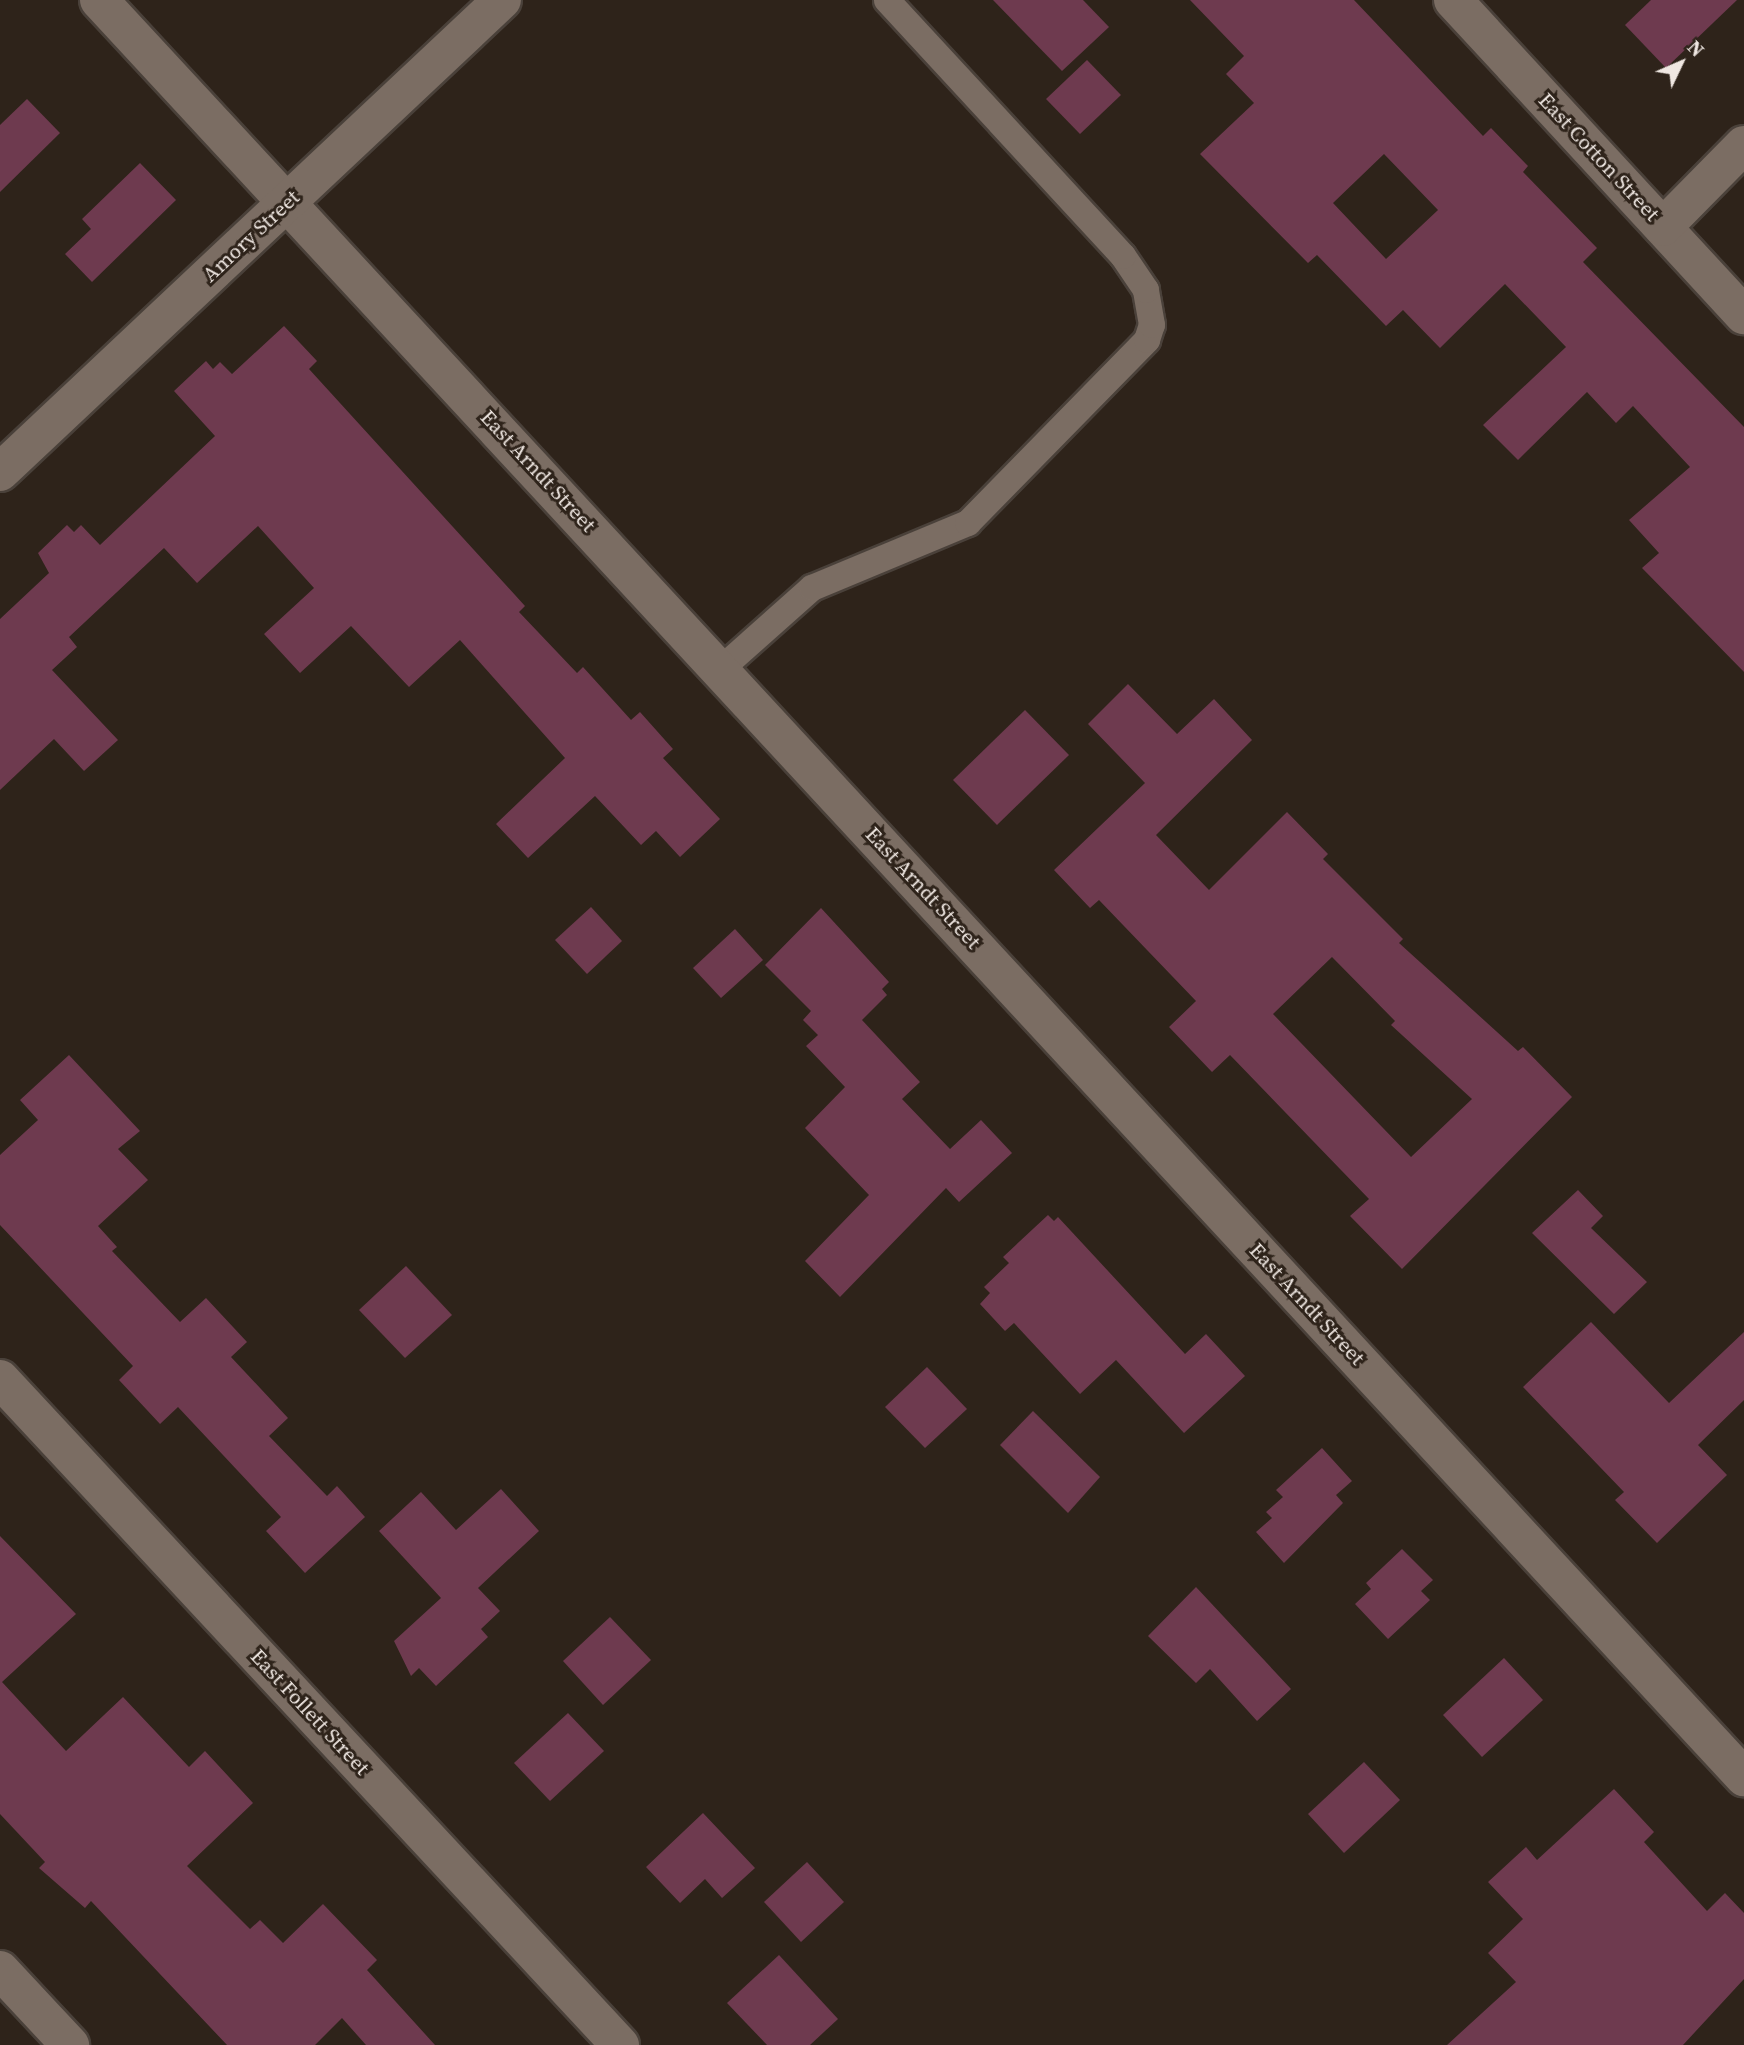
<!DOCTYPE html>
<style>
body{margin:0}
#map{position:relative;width:1744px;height:2045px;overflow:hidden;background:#2e231a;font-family:"Source Serif 4",serif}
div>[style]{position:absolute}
.building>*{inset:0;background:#6e3a4f}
.roads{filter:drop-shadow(2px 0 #4a413a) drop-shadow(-2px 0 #4a413a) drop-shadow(0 2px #4a413a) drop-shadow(0 -2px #4a413a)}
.lane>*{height:26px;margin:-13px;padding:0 13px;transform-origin:13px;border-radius:13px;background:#7b6d63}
.street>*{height:38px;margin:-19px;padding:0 19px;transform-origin:19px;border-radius:19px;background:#7b6d63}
span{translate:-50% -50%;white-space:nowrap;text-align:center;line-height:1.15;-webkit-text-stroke:6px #2e231a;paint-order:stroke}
.street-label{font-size:21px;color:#efe7e2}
.north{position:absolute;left:1646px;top:28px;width:70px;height:70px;-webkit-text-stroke:5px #2e231a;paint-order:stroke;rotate:46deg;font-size:19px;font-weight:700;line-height:28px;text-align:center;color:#efe7e2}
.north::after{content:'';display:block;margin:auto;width:24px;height:32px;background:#efe7e2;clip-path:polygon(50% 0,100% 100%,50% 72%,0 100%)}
</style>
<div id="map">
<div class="building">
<div style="clip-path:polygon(993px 0,1083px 0,1109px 27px,1062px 71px)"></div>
<div style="clip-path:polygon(evenodd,1190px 0,1354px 0,1483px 136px,1491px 128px,1528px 166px,1523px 172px,1597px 248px,1583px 262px,1744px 427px,1744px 672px,1642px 568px,1659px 553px,1629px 520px,1690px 467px,1633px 406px,1616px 423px,1587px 392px,1518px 460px,1483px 425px,1566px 347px,1505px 284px,1440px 348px,1403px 310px,1386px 326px,1317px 255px,1308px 263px,1200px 154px,1254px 103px,1226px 74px,1244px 56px,1190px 0,1384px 154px,1438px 210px,1386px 259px,1333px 203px,1384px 154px)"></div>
<div style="clip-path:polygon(1651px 0,1737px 0,1666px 68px,1625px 25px)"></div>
<div style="clip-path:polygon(1087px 60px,1121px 95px,1080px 134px,1046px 99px)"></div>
<div style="clip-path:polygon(27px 99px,60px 133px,0 192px,0 125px)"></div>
<div style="clip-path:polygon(140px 163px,176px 200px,92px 282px,65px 254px,91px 229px,82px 219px)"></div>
<div style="clip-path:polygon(284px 326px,317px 361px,309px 369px,525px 606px,519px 612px,577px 673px,583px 667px,631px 720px,640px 712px,673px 749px,663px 758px,720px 819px,680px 857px,656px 831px,641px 845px,595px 796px,528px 858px,496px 824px,565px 758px,460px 640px,409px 687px,351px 626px,300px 673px,264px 634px,314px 588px,258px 526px,197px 583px,164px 548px,69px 637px,77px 647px,52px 670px,118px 740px,84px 771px,54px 739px,0 790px,0 619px,49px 573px,38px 553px,67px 525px,74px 532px,81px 525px,100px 545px,215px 436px,174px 391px,206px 361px,213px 369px,220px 362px,232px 374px)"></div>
<div style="clip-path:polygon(evenodd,1128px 684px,1177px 734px,1214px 699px,1252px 740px,1156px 835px,1209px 890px,1287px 812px,1328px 854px,1323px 859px,1403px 939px,1399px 943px,1518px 1051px,1523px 1047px,1572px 1097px,1402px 1269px,1350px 1216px,1369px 1199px,1230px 1055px,1212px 1072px,1169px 1027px,1196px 1001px,1099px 900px,1090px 908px,1054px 870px,1145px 783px,1088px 724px,1128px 684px,1332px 957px,1395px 1021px,1391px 1025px,1472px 1099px,1411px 1157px,1273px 1014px,1332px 957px)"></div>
<div style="clip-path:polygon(1025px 710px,1069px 755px,997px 825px,953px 780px)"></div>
<div style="clip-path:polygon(591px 907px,622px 941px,587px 974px,555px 940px)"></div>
<div style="clip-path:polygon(821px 908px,889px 982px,882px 989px,887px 995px,862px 1020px,920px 1082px,902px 1099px,950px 1149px,981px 1120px,1012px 1153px,959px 1202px,946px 1188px,840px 1297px,805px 1261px,869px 1195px,805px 1128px,845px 1087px,806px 1046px,818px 1035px,803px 1020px,811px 1011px,765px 965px)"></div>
<div style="clip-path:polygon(735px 929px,763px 960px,721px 998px,693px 968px)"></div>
<div style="clip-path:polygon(69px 1055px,140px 1131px,118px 1149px,148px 1180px,98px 1226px,117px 1247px,112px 1251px,180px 1322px,206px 1298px,247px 1342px,231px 1357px,288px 1418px,269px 1436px,327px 1496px,337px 1486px,365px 1517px,305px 1573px,266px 1531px,281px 1517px,178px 1407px,160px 1424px,119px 1380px,133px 1366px,0 1225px,0 1155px,38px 1120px,20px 1100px)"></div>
<div style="clip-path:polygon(1578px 1190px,1603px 1216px,1591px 1228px,1647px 1282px,1614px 1314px,1532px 1233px)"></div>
<div style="clip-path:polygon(1048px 1215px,1054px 1221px,1058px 1217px,1185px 1354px,1206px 1334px,1245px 1376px,1184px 1433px,1116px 1360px,1080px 1394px,1014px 1323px,1005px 1331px,980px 1304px,990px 1293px,984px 1287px,1009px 1263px,1003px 1257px)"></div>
<div style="clip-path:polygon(406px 1266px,452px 1315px,405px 1358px,359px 1310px)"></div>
<div style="clip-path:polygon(1591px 1322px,1669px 1403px,1744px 1332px,1744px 1400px,1698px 1445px,1727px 1475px,1657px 1543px,1615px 1500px,1624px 1492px,1523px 1387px)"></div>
<div style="clip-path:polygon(927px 1367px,967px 1409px,925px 1448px,885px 1407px)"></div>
<div style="clip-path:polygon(1033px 1411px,1100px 1477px,1068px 1513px,1000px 1445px)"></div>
<div style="clip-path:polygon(1322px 1448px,1352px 1481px,1336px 1495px,1343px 1503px,1284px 1563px,1256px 1532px,1272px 1518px,1266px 1512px,1283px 1497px,1276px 1490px)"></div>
<div style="clip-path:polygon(501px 1489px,539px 1531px,478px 1588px,500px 1611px,481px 1629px,488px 1637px,436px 1686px,419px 1668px,411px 1676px,394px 1641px,441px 1598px,379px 1531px,421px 1492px,456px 1530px)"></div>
<div style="clip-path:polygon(0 1536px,76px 1614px,2px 1682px,66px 1751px,123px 1697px,189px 1767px,205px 1751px,253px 1803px,187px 1866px,250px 1929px,260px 1920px,283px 1943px,323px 1904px,377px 1960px,367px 1970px,435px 2045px,366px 2045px,342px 2018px,315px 2045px,227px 2045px,91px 1901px,85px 1908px,39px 1868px,45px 1862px,0 1814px)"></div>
<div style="clip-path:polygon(1402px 1549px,1433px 1580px,1421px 1591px,1430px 1600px,1388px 1639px,1355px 1604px,1371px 1589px,1366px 1583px)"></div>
<div style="clip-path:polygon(1196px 1587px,1291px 1689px,1257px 1721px,1210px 1669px,1196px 1683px,1148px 1636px)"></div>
<div style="clip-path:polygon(610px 1617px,651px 1660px,603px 1705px,563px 1661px)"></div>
<div style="clip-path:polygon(1504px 1658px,1543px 1700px,1482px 1757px,1443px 1715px)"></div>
<div style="clip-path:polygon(568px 1713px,604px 1751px,550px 1801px,514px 1763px)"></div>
<div style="clip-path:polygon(1364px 1762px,1400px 1800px,1344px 1853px,1308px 1814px)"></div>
<div style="clip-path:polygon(1614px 1789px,1654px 1832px,1644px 1842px,1707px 1911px,1725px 1893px,1744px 1913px,1744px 1979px,1683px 2045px,1447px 2045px,1516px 1982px,1488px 1953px,1523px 1919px,1488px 1882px,1526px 1847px,1537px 1860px)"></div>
<div style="clip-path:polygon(703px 1813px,755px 1868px,722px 1898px,705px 1879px,680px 1903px,646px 1867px)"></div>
<div style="clip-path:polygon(807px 1862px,844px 1902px,801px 1942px,764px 1902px)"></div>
<div style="clip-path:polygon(779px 1955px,838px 2019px,810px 2045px,767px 2045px,727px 2003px)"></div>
</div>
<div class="roads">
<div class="lane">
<div style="left:721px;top:669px;width:122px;rotate:-41.7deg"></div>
<div style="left:812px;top:588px;width:169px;rotate:-22.6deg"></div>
<div style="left:968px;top:523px;width:256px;rotate:-45.6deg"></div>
<div style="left:1147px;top:340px;width:16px;rotate:-72deg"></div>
<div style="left:1152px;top:325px;width:36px;rotate:-100deg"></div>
<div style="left:1146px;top:290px;width:41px;rotate:-124.1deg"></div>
<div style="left:1123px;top:256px;width:348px;rotate:-132.7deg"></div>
</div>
<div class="street">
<div style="left:99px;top:0;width:2422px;rotate:47.21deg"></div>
<div style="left:1453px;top:0;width:429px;rotate:47.3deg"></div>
<div style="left:1663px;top:227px;width:115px;rotate:-45.4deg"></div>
<div style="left:0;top:472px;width:689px;rotate:-43.24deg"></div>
<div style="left:0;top:1379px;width:910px;rotate:47.05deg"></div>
<div style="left:0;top:1970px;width:103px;rotate:47deg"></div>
</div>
</div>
<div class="street-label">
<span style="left:1599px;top:157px;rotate:47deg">East Cotton Street</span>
<span style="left:251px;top:236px;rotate:-43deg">Amory Street</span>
<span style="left:538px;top:471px;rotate:47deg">East Arndt Street</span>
<span style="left:923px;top:888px;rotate:47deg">East Arndt Street</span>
<span style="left:1307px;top:1304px;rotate:47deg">East Arndt Street</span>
<span style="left:310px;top:1712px;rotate:47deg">East Follett Street</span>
</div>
<div class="north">N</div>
</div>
